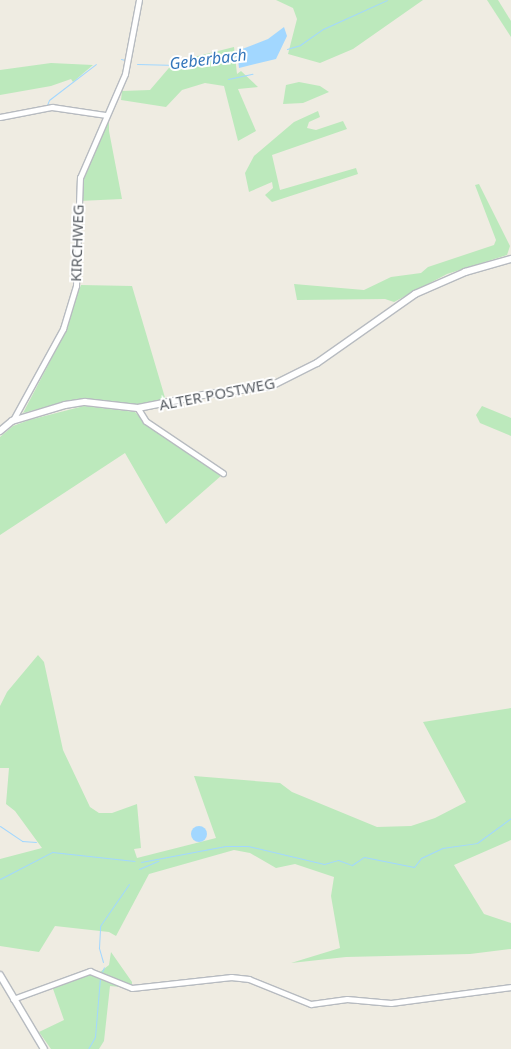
<!DOCTYPE html>
<style>
body{margin:0}
#map{position:relative;width:511px;height:1049px;overflow:hidden;background:#efece2;font-family:"Noto Sans",sans-serif}
div>[style]{position:absolute}
.green>*{inset:0;background:#bce9bc}
.water>*{inset:0;background:#a2d7ff}
.round{border-radius:50%}
.stream>*{height:1px;margin:-0.5px;padding:0 0.5px;transform-origin:0.5px;border-radius:0.5px;background:#a2d7ff}
.roads{filter:drop-shadow(1px 0 #b7bbc0) drop-shadow(-1px 0 #b7bbc0) drop-shadow(0 1px #b7bbc0) drop-shadow(0 -1px #b7bbc0)}
.street>*{height:4.5px;margin:-2.25px;padding:0 2.25px;transform-origin:2.25px;border-radius:2.25px;background:#fff}
.secondary>*{height:6px;margin:-3px;padding:0 3px;transform-origin:3px;border-radius:3px;background:#fff}
span{translate:-50% -50%;white-space:nowrap;text-align:center;line-height:1.15;-webkit-text-stroke:4px #fff;paint-order:stroke}
.street-label{font-size:15px;color:#5a5f65}
.water-label{font-size:16px;color:#3577bb;font-style:italic}
</style>
<div id="map">
<div class="green">
<div style="clip-path:polygon(276px 0,423px 0,353px 49px,320px 63px,288px 54px,297px 19px,293px 8px)"></div>
<div style="clip-path:polygon(487px 0,498px 0,511px 21px,511px 37px)"></div>
<div style="clip-path:polygon(234px 47px,237px 74px,241px 71px,258px 87px,238px 89px,256px 131px,238px 141px,224px 86px,205px 83px,182px 90px,166px 107px,121px 100px,122px 91px,150px 90px,174px 62px)"></div>
<div style="clip-path:polygon(51px 63px,93px 65px,73px 82px,71px 79px,51px 86px,0 95px,0 70px)"></div>
<div style="clip-path:polygon(299px 82px,320px 86px,329px 92px,303px 103px,283px 104px,286px 85px)"></div>
<div style="clip-path:polygon(318px 111px,320px 117px,309px 122px,307px 128px,316px 130px,343px 121px,347px 129px,272px 155px,280px 190px,356px 168px,358px 174px,272px 202px,265px 195px,273px 188px,272px 182px,249px 192px,245px 173px,254px 156px,294px 122px)"></div>
<div style="clip-path:polygon(109px 114px,109px 131px,122px 199px,79px 201px,82px 178px)"></div>
<div style="clip-path:polygon(479px 184px,510px 246px,507px 255px,447px 274px,394px 302px,385px 299px,297px 300px,294px 284px,364px 290px,391px 277px,421px 273px,428px 267px,494px 245px,496px 240px,475px 185px)"></div>
<div style="clip-path:polygon(81px 285px,132px 286px,166px 401px,139px 406px,73px 400px,23px 413px,55px 352px)"></div>
<div style="clip-path:polygon(84px 406px,135px 412px,150px 427px,222px 475px,166px 524px,125px 453px,0 535px,0 437px,13px 426px,29px 420px)"></div>
<div style="clip-path:polygon(482px 406px,511px 418px,511px 436px,480px 423px,476px 415px)"></div>
<div style="clip-path:polygon(38px 655px,44px 662px,63px 750px,90px 807px,99px 813px,112px 813px,137px 804px,141px 848px,134px 849px,137px 858px,216px 838px,194px 776px,280px 783px,292px 792px,377px 827px,411px 826px,435px 818px,466px 802px,423px 722px,511px 708px,511px 840px,454px 865px,484px 914px,511px 923px,511px 949px,470px 954px,346px 957px,291px 963px,340px 948px,331px 896px,334px 877px,295px 864px,276px 868px,250px 853px,234px 850px,149px 874px,116px 936px,109px 932px,55px 926px,39px 952px,0 946px,0 859px,42px 848px,15px 811px,6px 804px,9px 768px,0 768px,0 706px,7px 692px)"></div>
<div style="clip-path:polygon(111px 952px,132px 982px,132px 986px,100px 972px,109px 965px)"></div>
<div style="clip-path:polygon(85px 973px,98px 974px,121px 987px,110px 986px,104px 1041px,99px 1049px,51px 1049px,39px 1032px,64px 1020px,52px 986px)"></div>
</div>
<div class="water">
<div style="clip-path:polygon(284px 27px,287px 36px,276px 59px,239px 68px,237px 51px,268px 39px)"></div>
<div class="round" style="left:191px;top:826px;width:16px;height:16px"></div>
</div>
<div class="stream">
<div style="left:287px;top:49px;width:14px;rotate:-17deg"></div>
<div style="left:300px;top:45px;width:28px;rotate:-35deg"></div>
<div style="left:323px;top:29px;width:70px;rotate:-24.4deg"></div>
<div style="left:121px;top:59px;width:4px;rotate:14deg"></div>
<div style="left:137px;top:64px;width:40px;rotate:1.4deg"></div>
<div style="left:177px;top:65px;width:61px;rotate:-8.5deg"></div>
<div style="left:228px;top:79px;width:25px;rotate:-12deg"></div>
<div style="left:47px;top:105px;width:5px;rotate:-68deg"></div>
<div style="left:49px;top:100px;width:59px;rotate:-37.5deg"></div>
<div style="left:0;top:826px;width:27px;rotate:34deg"></div>
<div style="left:22px;top:841px;width:14px;rotate:4deg"></div>
<div style="left:141px;top:862px;width:86px;rotate:-10.7deg"></div>
<div style="left:226px;top:846px;width:22px"></div>
<div style="left:248px;top:846px;width:78px;rotate:13.3deg"></div>
<div style="left:324px;top:864px;width:15px;rotate:-16deg"></div>
<div style="left:338px;top:860px;width:15px;rotate:20deg"></div>
<div style="left:352px;top:865px;width:14px;rotate:-34deg"></div>
<div style="left:364px;top:857px;width:51px;rotate:11.3deg"></div>
<div style="left:414px;top:867px;width:11px;rotate:-52deg"></div>
<div style="left:421px;top:858px;width:23px;rotate:-25deg"></div>
<div style="left:442px;top:848px;width:35px;rotate:-8deg"></div>
<div style="left:477px;top:843px;width:42px;rotate:-36.3deg"></div>
<div style="left:139px;top:869px;width:21px;rotate:-23deg"></div>
<div style="left:0;top:879px;width:59px;rotate:-27.4deg"></div>
<div style="left:52px;top:852px;width:83px;rotate:6.2deg"></div>
<div style="left:103px;top:962px;width:15px;rotate:-106deg"></div>
<div style="left:99px;top:948px;width:22px;rotate:-87deg"></div>
<div style="left:100px;top:926px;width:51px;rotate:-55.4deg"></div>
<div style="left:102px;top:972px;width:5px;rotate:-68deg"></div>
<div style="left:88px;top:1049px;width:14px;rotate:-60deg"></div>
<div style="left:95px;top:1037px;width:60px;rotate:-85.2deg"></div>
</div>
<div class="roads">
<div class="street">
<div style="left:0;top:117px;width:53px;rotate:-10.9deg"></div>
<div style="left:52px;top:107px;width:55px;rotate:8.4deg"></div>
<div style="left:138px;top:408px;width:15px;rotate:58deg"></div>
<div style="left:146px;top:421px;width:93px;rotate:34deg"></div>
<div style="left:13px;top:420px;width:104px;rotate:-61.2deg"></div>
<div style="left:63px;top:329px;width:45px;rotate:-73.2deg"></div>
<div style="left:76px;top:286px;width:108px;rotate:-87.9deg"></div>
<div style="left:80px;top:178px;width:113px;rotate:-66.6deg"></div>
<div style="left:125px;top:74px;width:75px;rotate:-79.3deg"></div>
<div style="left:13px;top:999px;width:82px;rotate:-20deg"></div>
<div style="left:90px;top:971px;width:45px;rotate:22deg"></div>
<div style="left:132px;top:988px;width:100px;rotate:-6.3deg"></div>
<div style="left:231px;top:977px;width:18px;rotate:6deg"></div>
<div style="left:249px;top:979px;width:67px;rotate:22deg"></div>
<div style="left:311px;top:1004px;width:36px;rotate:-8deg"></div>
<div style="left:347px;top:999px;width:44px;rotate:5.2deg"></div>
<div style="left:391px;top:1003px;width:121px;rotate:-7.6deg"></div>
</div>
<div class="secondary">
<div style="left:0;top:431px;width:16px;rotate:-40deg"></div>
<div style="left:12px;top:421px;width:55px;rotate:-16.8deg"></div>
<div style="left:65px;top:405px;width:20px;rotate:-9deg"></div>
<div style="left:85px;top:402px;width:53px;rotate:6.5deg"></div>
<div style="left:138px;top:408px;width:66px;rotate:-11.3deg"></div>
<div style="left:203px;top:395px;width:69px;rotate:-7.5deg"></div>
<div style="left:271px;top:386px;width:51px;rotate:-26.6deg"></div>
<div style="left:317px;top:363px;width:120px;rotate:-35.1deg"></div>
<div style="left:415px;top:294px;width:55px;rotate:-23.7deg"></div>
<div style="left:465px;top:272px;width:48px;rotate:-15.8deg"></div>
<div style="left:0;top:975px;width:86px;rotate:59.3deg"></div>
</div>
</div>
<div class="street-label">
<span style="left:77px;top:243px;rotate:-88deg">KIRCHWEG</span>
<span style="left:217px;top:394px;rotate:-11deg">ALTER POSTWEG</span>
</div>
<div class="water-label">
<span style="left:208px;top:59px;rotate:-7deg">Geberbach</span>
</div>
</div>
